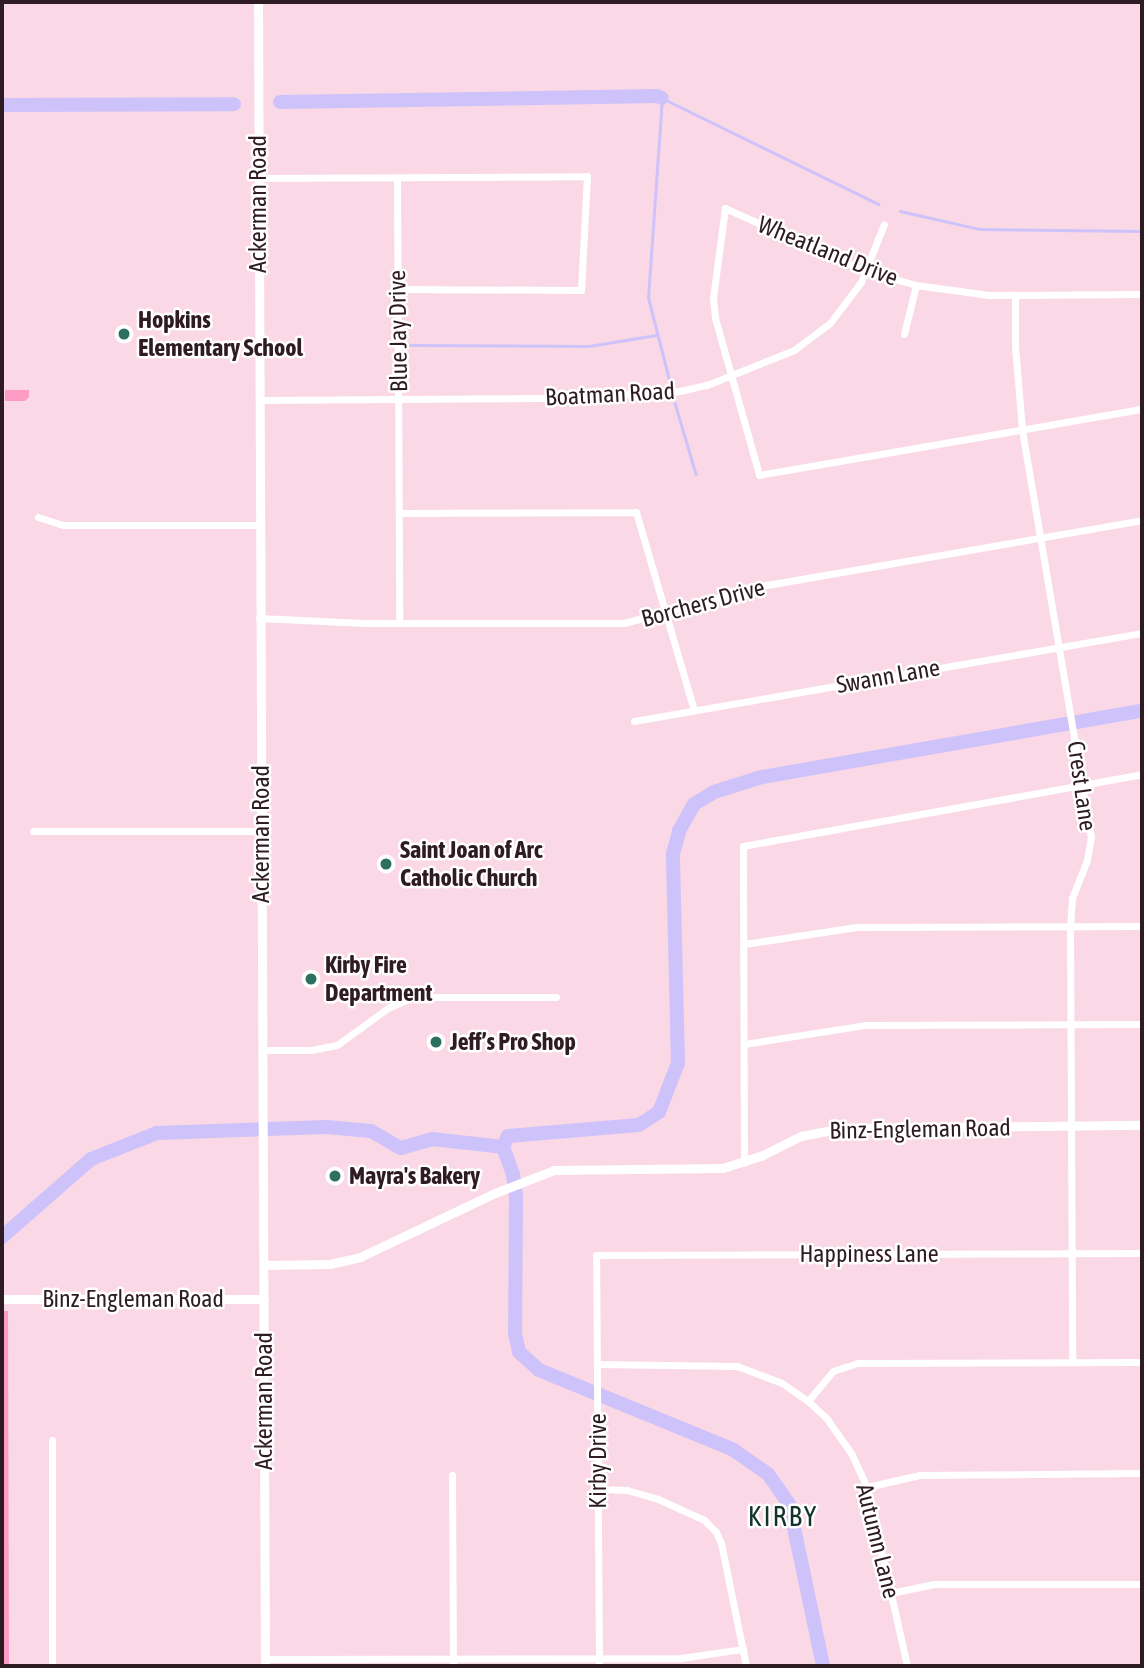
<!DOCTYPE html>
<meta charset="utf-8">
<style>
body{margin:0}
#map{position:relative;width:1144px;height:1668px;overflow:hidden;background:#fad8e5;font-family:"Asap Condensed",sans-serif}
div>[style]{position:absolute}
.green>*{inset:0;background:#fe9cc5}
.stream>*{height:2.5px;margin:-1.25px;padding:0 1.25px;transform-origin:1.25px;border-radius:1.25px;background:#cec2fb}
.river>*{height:14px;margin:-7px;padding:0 7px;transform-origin:7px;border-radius:7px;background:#cec2fb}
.minor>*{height:7px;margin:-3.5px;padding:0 3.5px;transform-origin:3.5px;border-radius:3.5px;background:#fff}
.tertiary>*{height:9px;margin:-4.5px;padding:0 4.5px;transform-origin:4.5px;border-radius:4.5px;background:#fff}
.dots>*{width:19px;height:19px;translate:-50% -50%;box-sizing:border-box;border:4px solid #fff;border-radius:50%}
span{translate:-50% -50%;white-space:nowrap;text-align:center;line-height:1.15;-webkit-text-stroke:5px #fff;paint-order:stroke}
.street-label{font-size:24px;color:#2f1b23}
.poi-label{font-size:24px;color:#2f1b23;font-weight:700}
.left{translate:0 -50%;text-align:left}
.quarter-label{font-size:28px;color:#133229;letter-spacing:2px}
.frame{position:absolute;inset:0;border:4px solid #2f1b23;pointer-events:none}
</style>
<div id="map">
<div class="green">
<div style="clip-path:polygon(5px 390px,29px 390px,29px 397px,25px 401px,5px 401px)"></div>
<div style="clip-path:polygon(2px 1311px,8px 1311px,9px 1666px,2px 1666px)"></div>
</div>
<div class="stream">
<div style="left:900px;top:211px;width:82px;rotate:12.7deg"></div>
<div style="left:980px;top:229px;width:162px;rotate:0.7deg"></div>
<div style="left:410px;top:345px;width:179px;rotate:0.3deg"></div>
<div style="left:589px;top:346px;width:68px;rotate:-9.3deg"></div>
<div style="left:670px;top:384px;width:89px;rotate:-104.3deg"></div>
<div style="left:648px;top:298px;width:200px;rotate:-86deg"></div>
<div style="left:662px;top:98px;width:241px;rotate:26.1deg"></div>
<div style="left:675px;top:403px;width:74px;rotate:73.5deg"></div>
</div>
<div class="river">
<div style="left:280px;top:102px;width:377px;rotate:-0.9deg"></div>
<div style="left:657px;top:96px;width:5px;rotate:22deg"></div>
<div style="left:2px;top:105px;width:232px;rotate:-0.2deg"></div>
<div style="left:503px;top:1147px;width:12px;rotate:-66deg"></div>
<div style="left:508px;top:1136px;width:131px;rotate:-4.8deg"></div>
<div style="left:639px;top:1125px;width:24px;rotate:-33deg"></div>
<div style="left:659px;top:1112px;width:53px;rotate:-68.8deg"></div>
<div style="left:678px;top:1063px;width:209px;rotate:-91.4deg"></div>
<div style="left:673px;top:854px;width:24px;rotate:-75deg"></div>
<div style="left:679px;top:831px;width:31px;rotate:-61deg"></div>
<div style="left:694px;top:804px;width:23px;rotate:-31deg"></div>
<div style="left:714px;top:792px;width:50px;rotate:-17.4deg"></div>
<div style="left:762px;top:777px;width:386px;rotate:-9.9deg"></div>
<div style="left:2px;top:1237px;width:118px;rotate:-41.2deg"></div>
<div style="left:91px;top:1159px;width:71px;rotate:-21.5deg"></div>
<div style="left:157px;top:1133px;width:169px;rotate:-2deg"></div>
<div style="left:326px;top:1127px;width:45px;rotate:5.1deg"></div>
<div style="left:371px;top:1131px;width:34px;rotate:30deg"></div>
<div style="left:401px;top:1148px;width:32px;rotate:-16deg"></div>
<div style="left:432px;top:1139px;width:71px;rotate:6.4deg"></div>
<div style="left:503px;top:1147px;width:30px;rotate:70deg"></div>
<div style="left:513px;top:1175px;width:22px;rotate:82deg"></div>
<div style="left:516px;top:1197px;width:137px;rotate:90.4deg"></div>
<div style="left:515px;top:1334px;width:18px;rotate:77deg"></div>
<div style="left:519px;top:1352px;width:27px;rotate:42deg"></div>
<div style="left:539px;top:1370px;width:209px;rotate:22.3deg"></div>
<div style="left:732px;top:1449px;width:44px;rotate:34.8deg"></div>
<div style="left:768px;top:1474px;width:37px;rotate:55deg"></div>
<div style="left:789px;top:1504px;width:166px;rotate:78.1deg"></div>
</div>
<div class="minor">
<div style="left:258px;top:178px;width:329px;rotate:-0.3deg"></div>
<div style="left:587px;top:176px;width:114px;rotate:93deg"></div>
<div style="left:581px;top:290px;width:184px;rotate:-179.7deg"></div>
<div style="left:397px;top:178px;width:445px;rotate:89.7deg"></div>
<div style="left:1142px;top:294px;width:153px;rotate:179.6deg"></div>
<div style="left:989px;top:295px;width:74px;rotate:-172.2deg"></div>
<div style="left:916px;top:285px;width:53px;rotate:-164.6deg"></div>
<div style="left:865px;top:271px;width:154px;rotate:-155.8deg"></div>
<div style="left:725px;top:208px;width:91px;rotate:97.6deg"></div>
<div style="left:713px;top:298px;width:20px;rotate:84deg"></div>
<div style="left:715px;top:318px;width:163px;rotate:74.3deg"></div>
<div style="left:759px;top:475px;width:389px;rotate:-9.8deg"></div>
<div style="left:1015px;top:295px;width:51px;rotate:90deg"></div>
<div style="left:1015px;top:346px;width:84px;rotate:85.2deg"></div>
<div style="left:1022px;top:430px;width:413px;rotate:80.4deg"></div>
<div style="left:1091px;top:837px;width:23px;rotate:100deg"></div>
<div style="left:1087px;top:860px;width:41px;rotate:111.5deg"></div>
<div style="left:1072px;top:898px;width:29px;rotate:94deg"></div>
<div style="left:1070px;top:927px;width:435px;rotate:89.7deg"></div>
<div style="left:904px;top:334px;width:50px;rotate:-76.2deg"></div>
<div style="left:259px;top:400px;width:310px;rotate:-0.4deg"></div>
<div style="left:569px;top:398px;width:111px;rotate:-3.6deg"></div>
<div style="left:680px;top:391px;width:28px;rotate:-13deg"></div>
<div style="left:707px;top:385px;width:94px;rotate:-21.9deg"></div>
<div style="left:794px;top:350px;width:45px;rotate:-36.9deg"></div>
<div style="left:830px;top:323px;width:51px;rotate:-52.9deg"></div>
<div style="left:861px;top:282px;width:62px;rotate:-68.4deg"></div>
<div style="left:399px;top:513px;width:237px;rotate:-0.2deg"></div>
<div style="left:636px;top:512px;width:206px;rotate:73.7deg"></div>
<div style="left:38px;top:517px;width:26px;rotate:18deg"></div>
<div style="left:63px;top:525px;width:197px"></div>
<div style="left:259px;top:618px;width:106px;rotate:2.7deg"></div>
<div style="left:365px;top:623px;width:259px"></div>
<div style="left:624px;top:623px;width:142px;rotate:-15.1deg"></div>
<div style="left:761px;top:586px;width:387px;rotate:-9.8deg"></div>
<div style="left:634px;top:721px;width:516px;rotate:-9.83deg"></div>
<div style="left:33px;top:831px;width:228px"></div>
<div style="left:744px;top:944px;width:114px;rotate:-8.6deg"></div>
<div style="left:857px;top:927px;width:285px;rotate:-0.2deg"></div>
<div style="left:744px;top:1044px;width:122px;rotate:-8.9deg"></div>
<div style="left:865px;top:1025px;width:277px;rotate:-0.2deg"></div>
<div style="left:263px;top:1050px;width:48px"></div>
<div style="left:311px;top:1050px;width:26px;rotate:-11deg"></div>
<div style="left:337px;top:1045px;width:63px;rotate:-36deg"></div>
<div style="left:388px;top:1008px;width:27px;rotate:-24deg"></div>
<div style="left:413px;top:997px;width:143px"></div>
<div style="left:744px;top:1163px;width:317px;rotate:-90.2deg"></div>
<div style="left:743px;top:846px;width:405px;rotate:-10.2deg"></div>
<div style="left:597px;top:1364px;width:140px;rotate:0.8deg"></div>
<div style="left:737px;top:1366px;width:48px;rotate:20.7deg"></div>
<div style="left:782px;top:1383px;width:32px;rotate:35deg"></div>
<div style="left:808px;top:1401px;width:26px;rotate:43deg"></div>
<div style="left:827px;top:1419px;width:42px;rotate:54.8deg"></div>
<div style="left:851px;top:1453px;width:38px;rotate:65deg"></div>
<div style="left:867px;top:1487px;width:183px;rotate:77.4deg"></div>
<div style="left:808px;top:1401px;width:39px;rotate:-50deg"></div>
<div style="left:833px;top:1371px;width:25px;rotate:-18deg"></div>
<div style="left:857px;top:1363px;width:285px;rotate:-0.2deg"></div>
<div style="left:52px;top:1440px;width:226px;rotate:90deg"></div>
<div style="left:452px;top:1475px;width:191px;rotate:89.7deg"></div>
<div style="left:867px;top:1487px;width:54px;rotate:-12.8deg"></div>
<div style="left:920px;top:1475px;width:222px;rotate:-0.5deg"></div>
<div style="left:598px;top:1489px;width:29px;rotate:2deg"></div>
<div style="left:627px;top:1490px;width:32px;rotate:16deg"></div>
<div style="left:658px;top:1499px;width:51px;rotate:24.5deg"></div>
<div style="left:704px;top:1520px;width:17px;rotate:45deg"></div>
<div style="left:716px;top:1532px;width:12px;rotate:66deg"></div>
<div style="left:721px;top:1543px;width:126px;rotate:78.5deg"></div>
<div style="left:891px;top:1593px;width:44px;rotate:-11.8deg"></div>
<div style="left:934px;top:1584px;width:208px"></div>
<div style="left:265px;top:1659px;width:416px;rotate:-0.1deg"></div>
<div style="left:681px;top:1658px;width:63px;rotate:-8.3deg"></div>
<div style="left:599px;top:1666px;width:411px;rotate:-90.4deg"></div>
<div style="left:596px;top:1255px;width:546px;rotate:-0.21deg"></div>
</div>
<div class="tertiary">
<div style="left:258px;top:2px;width:1664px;rotate:89.76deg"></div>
<div style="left:264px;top:1265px;width:66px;rotate:-0.9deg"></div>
<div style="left:330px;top:1264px;width:31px;rotate:-13deg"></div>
<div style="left:360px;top:1257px;width:149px;rotate:-25.4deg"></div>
<div style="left:495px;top:1193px;width:63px;rotate:-21.3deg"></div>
<div style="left:554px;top:1170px;width:169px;rotate:-0.7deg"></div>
<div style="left:723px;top:1168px;width:40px;rotate:-18deg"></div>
<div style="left:761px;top:1156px;width:45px;rotate:-26.6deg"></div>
<div style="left:801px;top:1136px;width:42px;rotate:-11deg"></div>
<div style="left:842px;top:1128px;width:300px;rotate:-0.6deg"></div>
<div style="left:2px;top:1299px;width:262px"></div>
</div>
<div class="dots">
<div style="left:124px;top:334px;background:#2e705f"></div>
<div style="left:386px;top:864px;background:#2e705f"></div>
<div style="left:311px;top:979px;background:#2e705f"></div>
<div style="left:436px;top:1042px;background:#2e705f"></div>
<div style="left:335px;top:1176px;background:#2e705f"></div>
</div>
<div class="street-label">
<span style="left:258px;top:204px;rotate:-90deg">Ackerman Road</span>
<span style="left:828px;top:251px;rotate:22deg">Wheatland Drive</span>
<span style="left:398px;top:331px;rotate:-91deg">Blue Jay Drive</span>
<span style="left:610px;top:394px;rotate:-3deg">Boatman Road</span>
<span style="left:703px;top:603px;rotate:-15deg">Borchers Drive</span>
<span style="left:888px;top:676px;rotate:-10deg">Swann Lane</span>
<span style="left:1082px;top:786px;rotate:82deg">Crest Lane</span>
<span style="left:261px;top:834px;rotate:-90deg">Ackerman Road</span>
<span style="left:920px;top:1129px;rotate:-1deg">Binz-Engleman Road</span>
<span style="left:869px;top:1254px">Happiness Lane</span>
<span style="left:133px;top:1299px">Binz-Engleman Road</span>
<span style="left:264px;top:1401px;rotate:-90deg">Ackerman Road</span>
<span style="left:598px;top:1461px;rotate:-90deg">Kirby Drive</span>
<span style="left:878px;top:1541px;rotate:76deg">Autumn Lane</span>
</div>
<div class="poi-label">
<span class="left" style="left:138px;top:334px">Hopkins<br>Elementary School</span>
<span class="left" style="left:400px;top:864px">Saint Joan of Arc<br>Catholic Church</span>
<span class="left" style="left:325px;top:979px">Kirby Fire<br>Department</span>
<span class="left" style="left:450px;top:1042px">Jeff’s Pro Shop</span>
<span class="left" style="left:349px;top:1176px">Mayra's Bakery</span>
</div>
<div class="quarter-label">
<span style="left:783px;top:1516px">KIRBY</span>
</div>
<div class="frame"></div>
</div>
